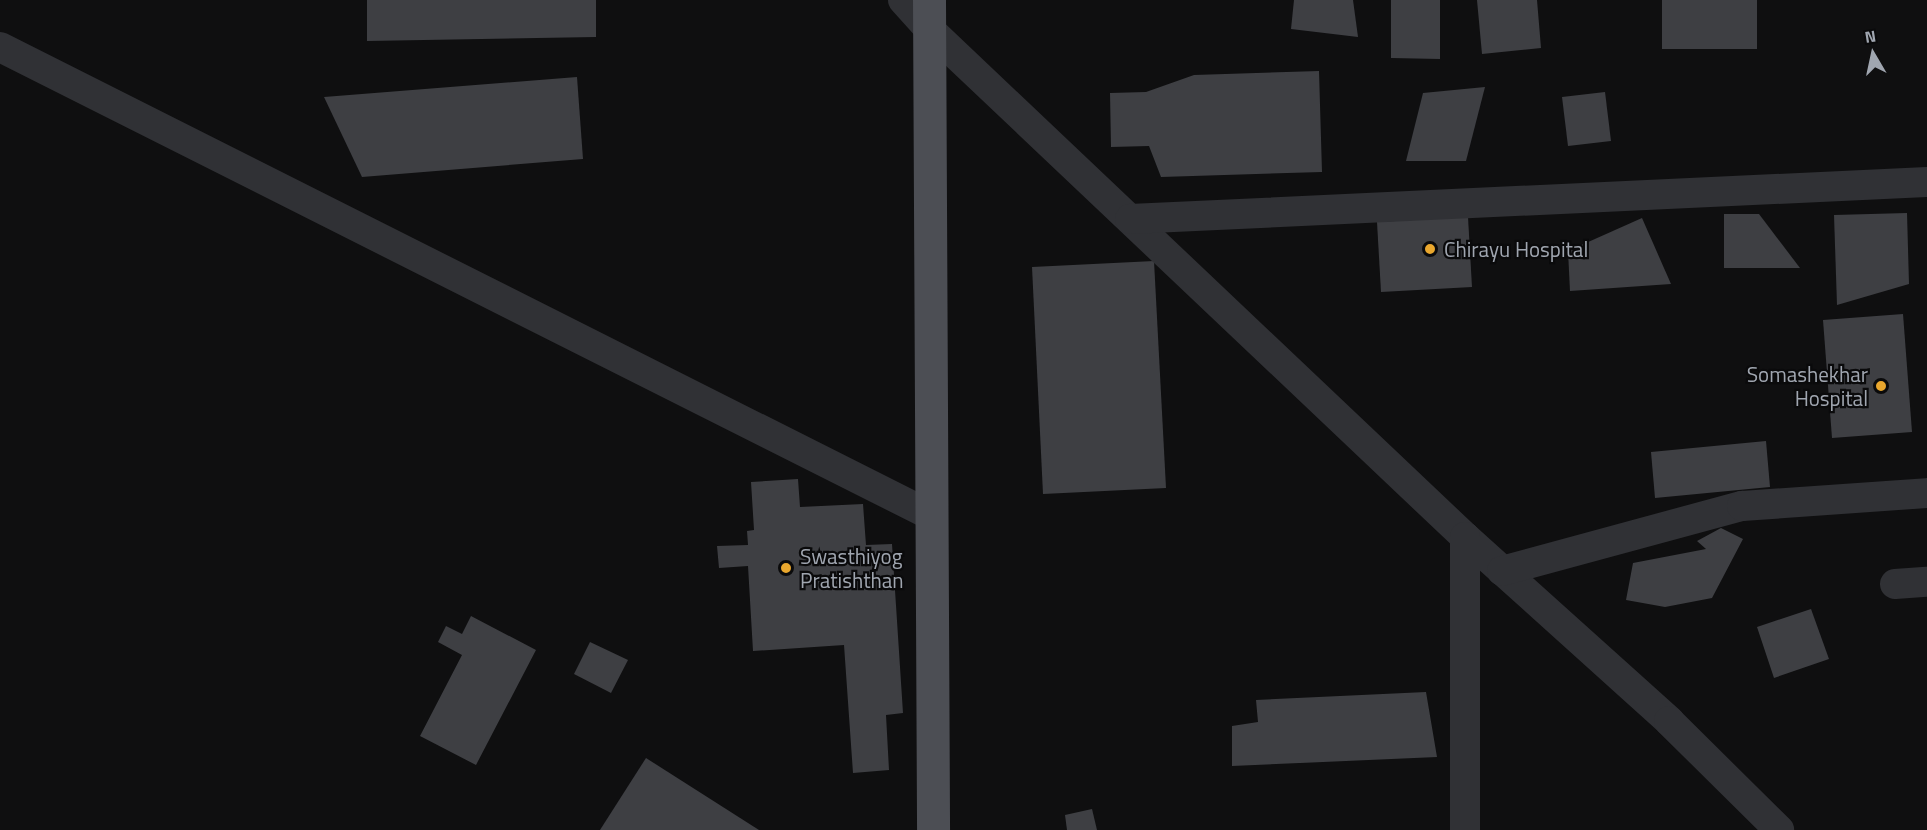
<!DOCTYPE html>
<style>
body{margin:0}
#map{position:relative;width:1927px;height:830px;overflow:hidden;background:#0f0f10;font-family:"Titillium Web",sans-serif}
div>[style]{position:absolute}
.building>*{inset:0;background:#3e3f43}
.minor>*{height:30px;margin:-15px;padding:0 15px;transform-origin:15px;border-radius:15px;background:#303135}
.major>*{height:33px;margin:-16.5px;padding:0 16.5px;transform-origin:16.5px;border-radius:16.5px;background:#4c4e54}
.dots>*{width:16px;height:16px;translate:-50% -50%;box-sizing:border-box;border:3px solid #0a0a0b;border-radius:50%}
span{translate:-50% -50%;white-space:nowrap;text-align:center;line-height:1.15;-webkit-text-stroke:4.5px #0a0a0b;paint-order:stroke}
.poi-label{font-size:21px;color:#a0a6b0}
.left{translate:0 -50%;text-align:left}
.right{translate:-100% -50%;text-align:right}
.north{position:absolute;left:1843px;top:24px;width:60px;height:60px;-webkit-text-stroke:4px #0a0a0b;paint-order:stroke;rotate:351deg;font-size:16px;font-weight:700;line-height:24px;text-align:center;color:#a0a6b0}
.north::after{content:'';display:block;margin:auto;width:21px;height:27px;background:#a0a6b0;clip-path:polygon(50% 0,100% 100%,50% 72%,0 100%)}
</style>
<div id="map">
<div class="building">
<div style="clip-path:polygon(367px 0,596px 0,596px 37px,367px 41px)"></div>
<div style="clip-path:polygon(1294px 0,1353px 0,1358px 37px,1291px 29px)"></div>
<div style="clip-path:polygon(1391px 0,1440px 0,1440px 59px,1391px 58px)"></div>
<div style="clip-path:polygon(1477px 0,1537px 0,1541px 48px,1482px 54px)"></div>
<div style="clip-path:polygon(1662px 0,1757px 0,1757px 49px,1662px 49px)"></div>
<div style="clip-path:polygon(1319px 71px,1322px 172px,1161px 177px,1149px 146px,1111px 147px,1110px 93px,1146px 92px,1194px 75px)"></div>
<div style="clip-path:polygon(577px 77px,583px 159px,362px 177px,324px 97px)"></div>
<div style="clip-path:polygon(1485px 87px,1466px 161px,1406px 161px,1423px 93px)"></div>
<div style="clip-path:polygon(1605px 92px,1611px 141px,1568px 146px,1562px 97px)"></div>
<div style="clip-path:polygon(1907px 213px,1909px 284px,1837px 305px,1834px 215px)"></div>
<div style="clip-path:polygon(1724px 214px,1759px 214px,1800px 268px,1724px 268px)"></div>
<div style="clip-path:polygon(1468px 217px,1472px 287px,1381px 292px,1377px 222px)"></div>
<div style="clip-path:polygon(1642px 218px,1671px 284px,1570px 291px,1568px 251px)"></div>
<div style="clip-path:polygon(1154px 261px,1166px 488px,1043px 494px,1032px 267px)"></div>
<div style="clip-path:polygon(1903px 314px,1912px 432px,1832px 438px,1823px 320px)"></div>
<div style="clip-path:polygon(1766px 441px,1770px 487px,1655px 498px,1651px 452px)"></div>
<div style="clip-path:polygon(798px 479px,800px 507px,863px 504px,866px 545px,892px 544px,903px 713px,886px 715px,889px 770px,853px 773px,844px 645px,753px 651px,748px 566px,719px 568px,717px 546px,748px 545px,747px 531px,754px 530px,751px 482px)"></div>
<div style="clip-path:polygon(1721px 528px,1743px 539px,1712px 598px,1665px 607px,1626px 600px,1633px 563px,1706px 549px,1697px 541px)"></div>
<div style="clip-path:polygon(1811px 609px,1829px 659px,1774px 678px,1757px 627px)"></div>
<div style="clip-path:polygon(471px 616px,536px 650px,476px 765px,420px 736px,462px 655px,438px 642px,446px 626px,462px 634px)"></div>
<div style="clip-path:polygon(590px 642px,628px 660px,611px 693px,574px 674px)"></div>
<div style="clip-path:polygon(1426px 692px,1437px 757px,1232px 766px,1232px 726px,1258px 722px,1256px 700px)"></div>
<div style="clip-path:polygon(646px 758px,759px 830px,600px 830px)"></div>
<div style="clip-path:polygon(1092px 809px,1097px 830px,1067px 830px,1065px 815px)"></div>
</div>
<div class="minor">
<div style="left:903px;top:0;width:40px;rotate:48deg"></div>
<div style="left:930px;top:30px;width:737px;rotate:43.46deg"></div>
<div style="left:1465px;top:537px;width:275px;rotate:42deg"></div>
<div style="left:1669px;top:721px;width:155px;rotate:44.7deg"></div>
<div style="left:0;top:47px;width:1041px;rotate:26.71deg"></div>
<div style="left:1130px;top:219px;width:798px;rotate:-2.66deg"></div>
<div style="left:1465px;top:537px;width:293px;rotate:90deg"></div>
<div style="left:1502px;top:571px;width:249px;rotate:-15.2deg"></div>
<div style="left:1742px;top:506px;width:185px;rotate:-4deg"></div>
<div style="left:1895px;top:584px;width:32px;rotate:-4deg"></div>
</div>
<div class="major">
<div style="left:929px;top:0;width:830px;rotate:89.72deg"></div>
</div>
<div class="dots">
<div style="left:1430px;top:249px;background:#e9a72e"></div>
<div style="left:1881px;top:386px;background:#e9a72e"></div>
<div style="left:786px;top:568px;background:#e9a72e"></div>
</div>
<div class="poi-label">
<span class="left" style="left:1444px;top:249px">Chirayu Hospital</span>
<span class="right" style="left:1868px;top:386px">Somashekhar<br>Hospital</span>
<span class="left" style="left:800px;top:568px">Swasthiyog<br>Pratishthan</span>
</div>
<div class="north">N</div>
</div>
